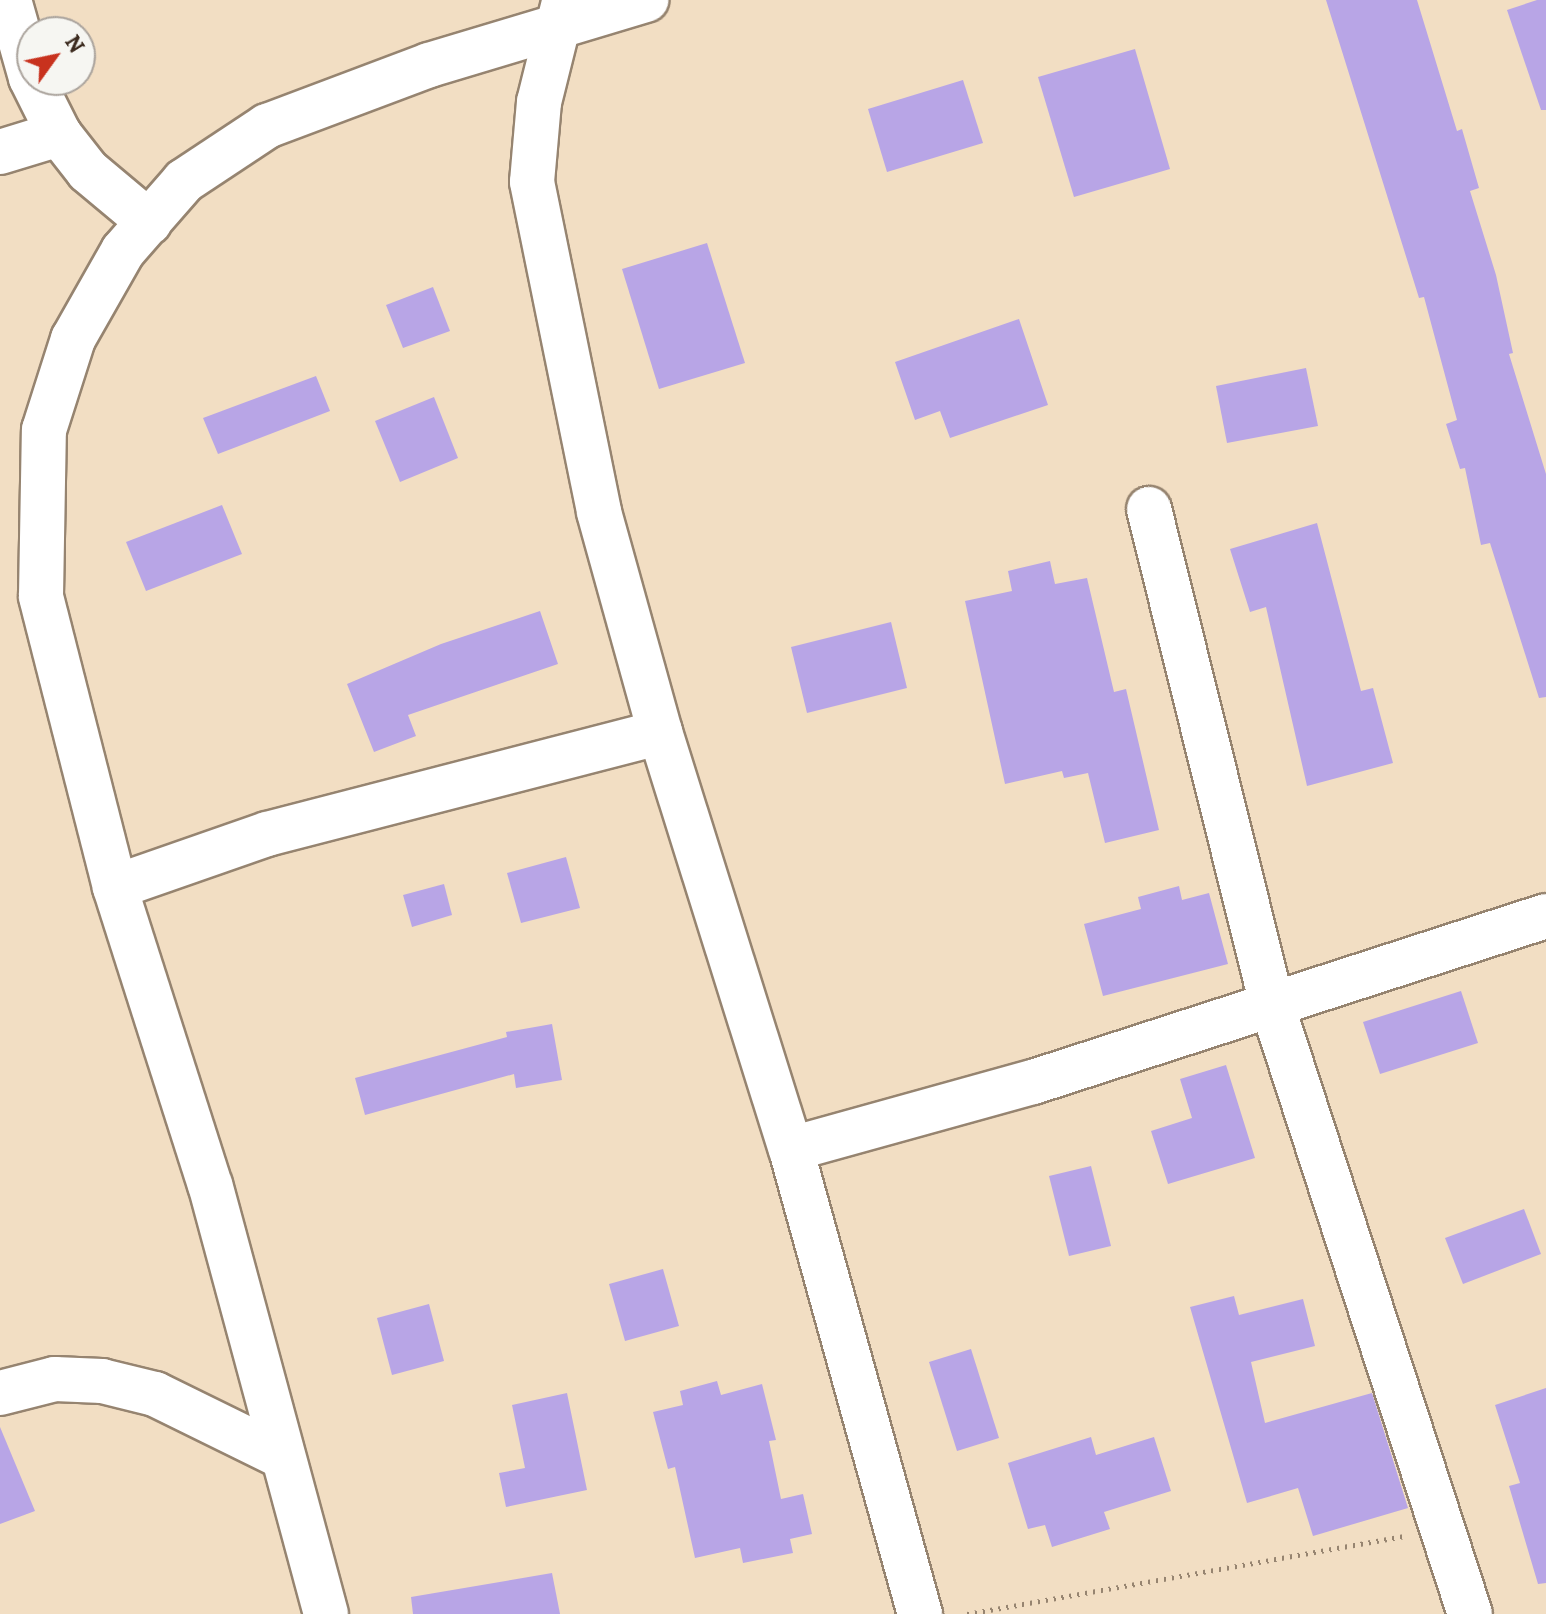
<!DOCTYPE html>
<style>
body{margin:0}
#map{position:relative;width:1546px;height:1614px;overflow:hidden;background:#f2dec3;font-family:Alegreya,serif}
div>[style]{position:absolute}
.building>*{inset:0;background:#b8a5e6}
.path>*{height:5px;margin-top:-2.5px;transform-origin:0;background:repeating-linear-gradient(90deg,#968470 0 2px,transparent 0 8px)}
.roads{filter:drop-shadow(2px 0 #968470) drop-shadow(-2px 0 #968470) drop-shadow(0 2px #968470) drop-shadow(0 -2px #968470)}
.minor>*{height:44px;margin:-22px;padding:0 22px;transform-origin:22px;border-radius:22px;background:#fff}
span{translate:-50% -50%;white-space:nowrap;text-align:center;line-height:1.15;-webkit-text-stroke:7px #f6f6f2;paint-order:stroke}
.north{position:absolute;left:16px;top:16px;width:80px;height:80px;box-sizing:border-box;background:#f6f6f2;border:2px solid #aba49d;border-radius:50%;rotate:57deg;font-size:22px;font-weight:700;line-height:32px;text-align:center;color:#3b2a1e}
.north::after{content:'';display:block;margin:auto;width:28px;height:36px;background:#c8321e;clip-path:polygon(50% 0,100% 100%,50% 72%,0 100%)}
</style>
<div id="map">
<div class="building">
<div style="clip-path:polygon(1326px 0,1417px 0,1457px 131px,1462px 129px,1479px 188px,1470px 191px,1496px 275px,1513px 353px,1509px 354px,1546px 474px,1546px 697px,1539px 698px,1490px 543px,1481px 545px,1465px 468px,1460px 469px,1446px 424px,1457px 420px,1424px 297px,1419px 298px)"></div>
<div style="clip-path:polygon(1537px 0,1546px 0,1546px 110px,1541px 110px,1507px 10px)"></div>
<div style="clip-path:polygon(1135px 49px,1170px 169px,1074px 197px,1038px 77px)"></div>
<div style="clip-path:polygon(963px 80px,983px 143px,887px 172px,868px 109px)"></div>
<div style="clip-path:polygon(707px 243px,745px 363px,659px 389px,622px 269px)"></div>
<div style="clip-path:polygon(433px 287px,450px 331px,403px 348px,386px 305px)"></div>
<div style="clip-path:polygon(1019px 319px,1048px 405px,950px 438px,940px 411px,915px 420px,895px 362px)"></div>
<div style="clip-path:polygon(1306px 368px,1318px 426px,1227px 443px,1216px 386px)"></div>
<div style="clip-path:polygon(316px 376px,330px 411px,218px 454px,203px 418px)"></div>
<div style="clip-path:polygon(434px 397px,458px 458px,400px 482px,375px 421px)"></div>
<div style="clip-path:polygon(222px 505px,242px 554px,146px 591px,126px 542px)"></div>
<div style="clip-path:polygon(1317px 523px,1361px 691px,1373px 688px,1393px 763px,1307px 786px,1266px 607px,1250px 612px,1230px 549px)"></div>
<div style="clip-path:polygon(1050px 561px,1055px 584px,1087px 578px,1114px 692px,1126px 689px,1159px 830px,1105px 843px,1088px 773px,1064px 778px,1062px 771px,1005px 784px,965px 601px,1012px 591px,1008px 571px)"></div>
<div style="clip-path:polygon(540px 611px,558px 664px,408px 715px,416px 736px,374px 752px,347px 684px,441px 644px)"></div>
<div style="clip-path:polygon(891px 622px,907px 688px,807px 713px,791px 647px)"></div>
<div style="clip-path:polygon(566px 857px,580px 908px,521px 923px,507px 873px)"></div>
<div style="clip-path:polygon(444px 884px,452px 915px,412px 927px,403px 895px)"></div>
<div style="clip-path:polygon(1179px 886px,1182px 900px,1209px 893px,1228px 964px,1103px 996px,1084px 924px,1141px 909px,1138px 897px)"></div>
<div style="clip-path:polygon(1461px 991px,1478px 1043px,1380px 1074px,1363px 1022px)"></div>
<div style="clip-path:polygon(552px 1024px,562px 1080px,516px 1088px,514px 1074px,365px 1115px,355px 1078px,507px 1037px,506px 1032px)"></div>
<div style="clip-path:polygon(1226px 1065px,1255px 1158px,1168px 1184px,1151px 1131px,1192px 1118px,1180px 1079px)"></div>
<div style="clip-path:polygon(1091px 1166px,1111px 1246px,1069px 1256px,1049px 1176px)"></div>
<div style="clip-path:polygon(1524px 1209px,1541px 1254px,1463px 1284px,1445px 1238px)"></div>
<div style="clip-path:polygon(663px 1269px,679px 1326px,625px 1341px,609px 1284px)"></div>
<div style="clip-path:polygon(1234px 1296px,1239px 1315px,1303px 1299px,1315px 1346px,1251px 1362px,1265px 1423px,1372px 1393px,1408px 1508px,1313px 1536px,1298px 1488px,1247px 1503px,1190px 1307px)"></div>
<div style="clip-path:polygon(429px 1304px,444px 1361px,392px 1375px,377px 1318px)"></div>
<div style="clip-path:polygon(971px 1349px,999px 1438px,957px 1451px,929px 1362px)"></div>
<div style="clip-path:polygon(717px 1381px,721px 1395px,762px 1384px,776px 1440px,769px 1441px,781px 1499px,803px 1494px,812px 1534px,790px 1539px,793px 1553px,743px 1563px,740px 1548px,695px 1558px,675px 1467px,668px 1469px,653px 1412px,683px 1405px,680px 1391px)"></div>
<div style="clip-path:polygon(1546px 1388px,1546px 1583px,1538px 1584px,1509px 1486px,1520px 1483px,1495px 1405px)"></div>
<div style="clip-path:polygon(567px 1393px,587px 1490px,506px 1507px,499px 1473px,525px 1468px,512px 1405px)"></div>
<div style="clip-path:polygon(0 1427px,35px 1511px,0 1524px)"></div>
<div style="clip-path:polygon(1091px 1437px,1096px 1455px,1154px 1437px,1171px 1491px,1104px 1512px,1110px 1529px,1052px 1547px,1045px 1525px,1028px 1529px,1008px 1463px)"></div>
<div style="clip-path:polygon(552px 1573px,560px 1614px,413px 1614px,411px 1597px)"></div>
</div>
<div class="path">
<div style="left:967px;top:1614px;width:443px;rotate:-10.1deg"></div>
</div>
<div class="roads">
<div class="minor">
<div style="left:9px;top:0;width:81px;rotate:74.2deg"></div>
<div style="left:31px;top:78px;width:63px;rotate:63.4deg"></div>
<div style="left:59px;top:134px;width:47px;rotate:51.9deg"></div>
<div style="left:88px;top:171px;width:80px;rotate:39.9deg"></div>
<div style="left:564px;top:2px;width:103px;rotate:104deg"></div>
<div style="left:539px;top:102px;width:80px;rotate:95deg"></div>
<div style="left:532px;top:182px;width:337px;rotate:78.5deg"></div>
<div style="left:599px;top:512px;width:228px;rotate:74.5deg"></div>
<div style="left:660px;top:732px;width:437px;rotate:72.6deg"></div>
<div style="left:791px;top:1149px;width:483px;rotate:74.5deg"></div>
<div style="left:0;top:152px;width:62px;rotate:-17deg"></div>
<div style="left:1149px;top:509px;width:511px;rotate:76.07deg"></div>
<div style="left:1272px;top:1005px;width:640px;rotate:71.99deg"></div>
<div style="left:115px;top:887px;width:161px;rotate:-19.2deg"></div>
<div style="left:267px;top:834px;width:406px;rotate:-14.5deg"></div>
<div style="left:791px;top:1149px;width:251px;rotate:-15.5deg"></div>
<div style="left:1033px;top:1082px;width:539px;rotate:-17.93deg"></div>
<div style="left:0;top:1393px;width:57px;rotate:-14.3deg"></div>
<div style="left:55px;top:1379px;width:47px;rotate:2.4deg"></div>
<div style="left:102px;top:1381px;width:55px;rotate:13.8deg"></div>
<div style="left:155px;top:1394px;width:140px;rotate:26.2deg"></div>
<div style="left:326px;top:1614px;width:444px;rotate:-105.1deg"></div>
<div style="left:210px;top:1185px;width:313px;rotate:-107.7deg"></div>
<div style="left:115px;top:887px;width:300px;rotate:-104.3deg"></div>
<div style="left:41px;top:596px;width:166px;rotate:-89deg"></div>
<div style="left:44px;top:430px;width:96px;rotate:-72.3deg"></div>
<div style="left:73px;top:339px;width:101px;rotate:-60.4deg"></div>
<div style="left:123px;top:251px;width:93px;rotate:-48.9deg"></div>
<div style="left:184px;top:181px;width:100px;rotate:-33.5deg"></div>
<div style="left:267px;top:126px;width:173px;rotate:-20.6deg"></div>
<div style="left:429px;top:65px;width:227px;rotate:-16.7deg"></div>
</div>
</div>
<div class="north">N</div>
</div>
